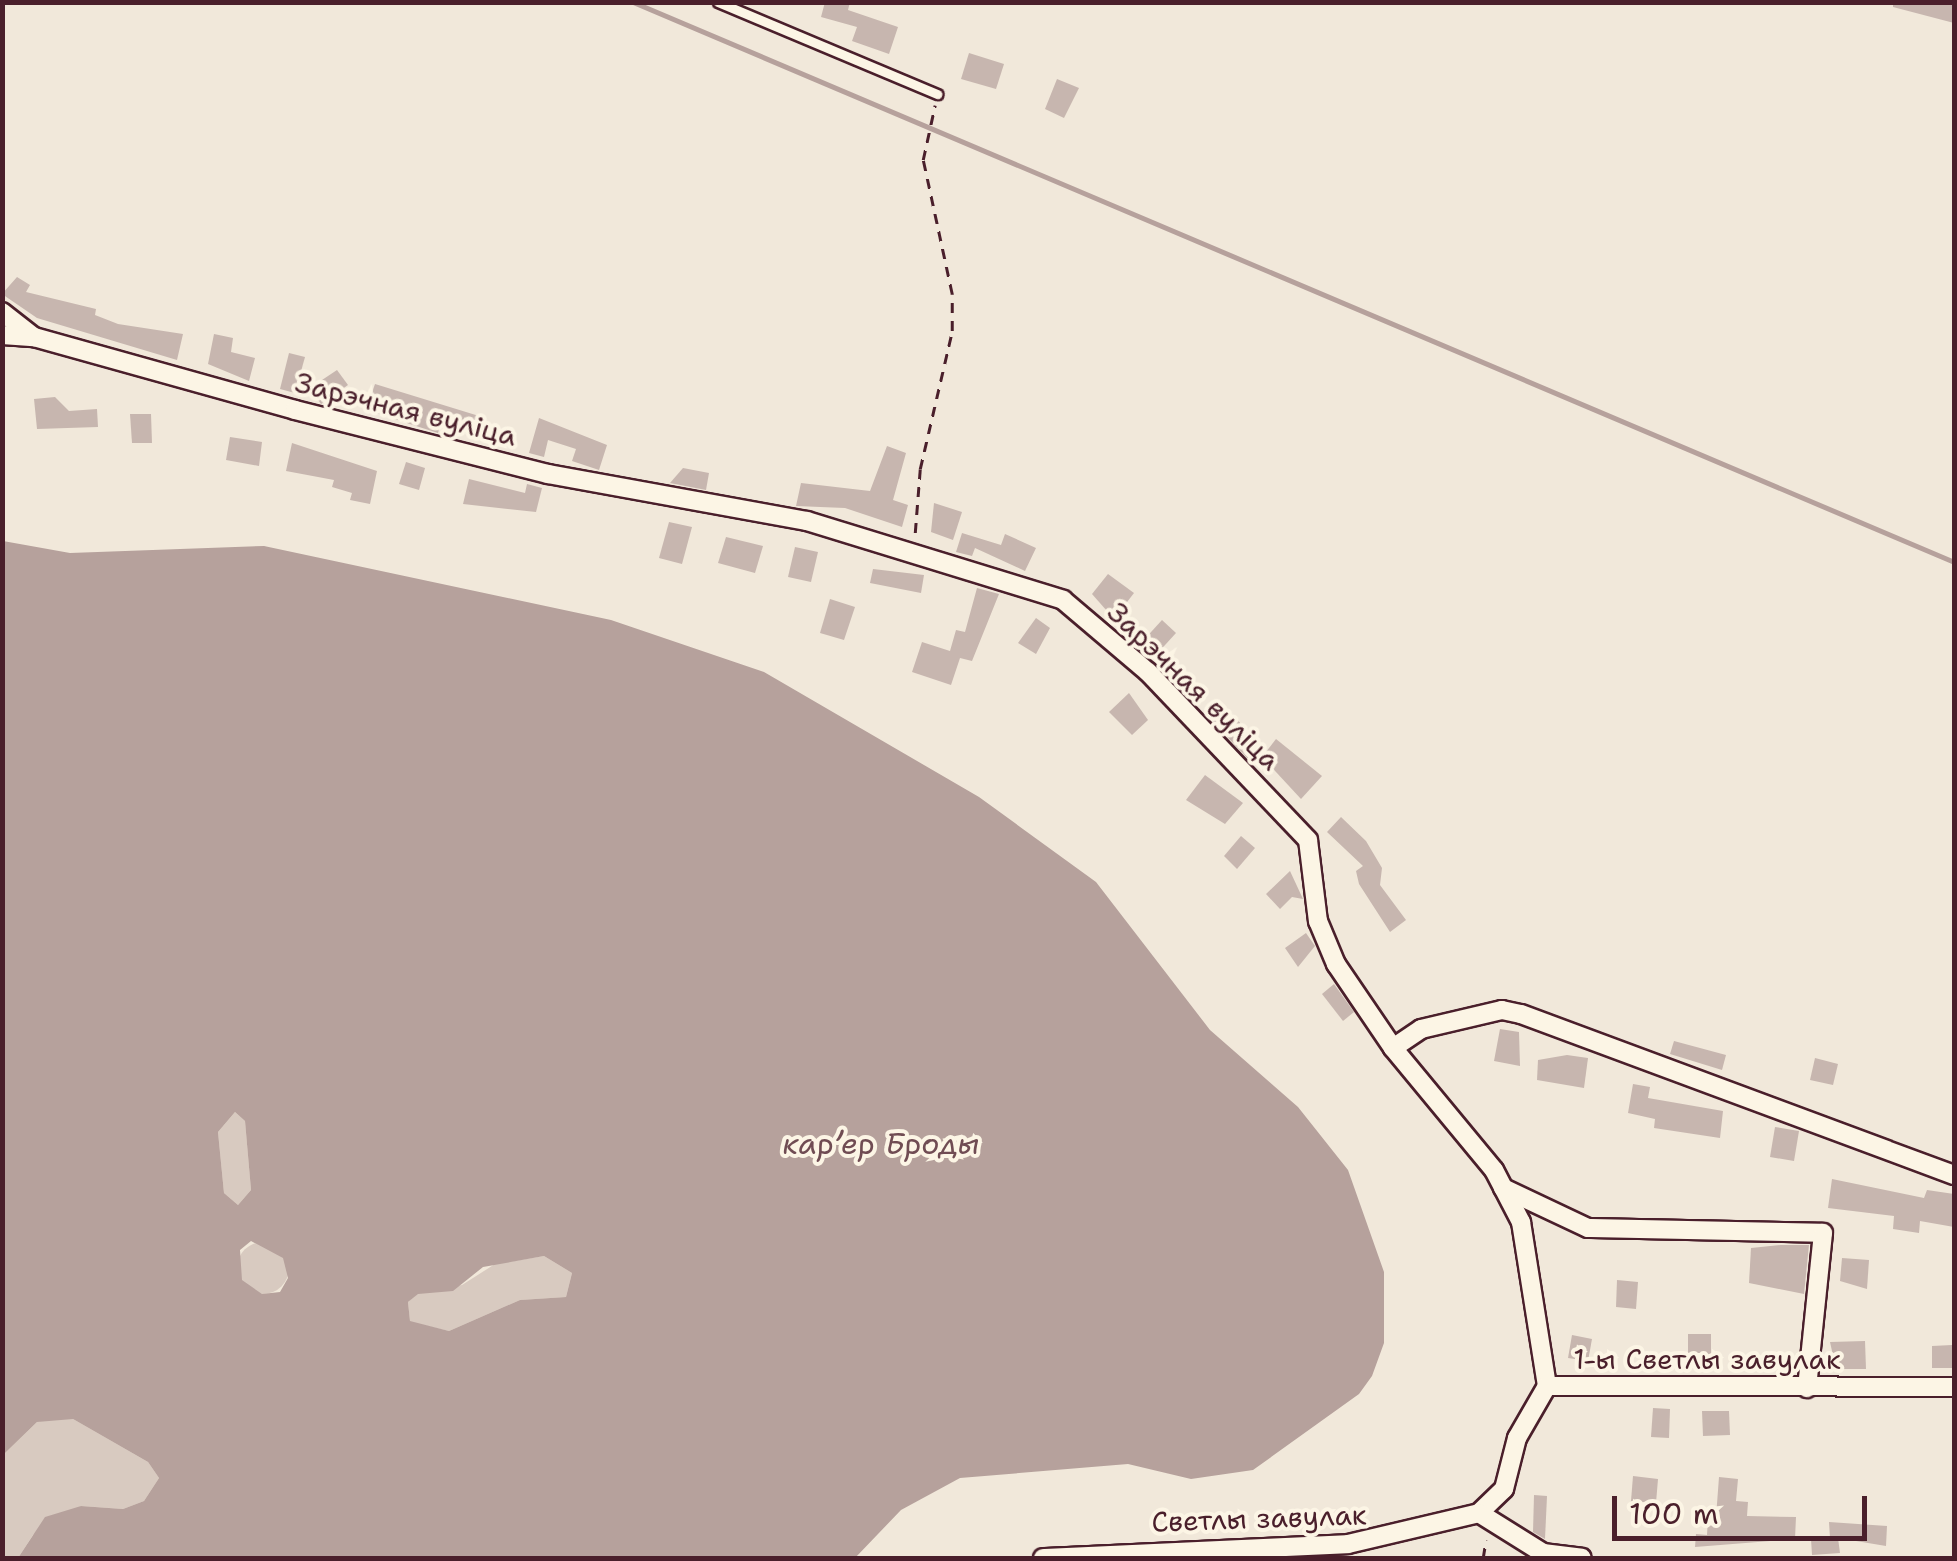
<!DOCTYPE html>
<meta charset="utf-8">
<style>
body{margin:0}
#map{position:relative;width:1957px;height:1561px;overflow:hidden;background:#f1e8da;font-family:"Shantell Sans",sans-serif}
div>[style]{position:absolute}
.green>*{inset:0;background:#d8cac0}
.round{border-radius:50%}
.water>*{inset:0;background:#b6a19c}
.stream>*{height:5px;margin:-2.5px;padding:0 2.5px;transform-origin:2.5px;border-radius:2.5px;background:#b6a19c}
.building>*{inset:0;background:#c7b6af}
.path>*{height:2.5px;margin-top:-1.25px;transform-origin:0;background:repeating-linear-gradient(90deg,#4a1f2b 0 10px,transparent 0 18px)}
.roads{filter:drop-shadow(2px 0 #4a1f2b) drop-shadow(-2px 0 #4a1f2b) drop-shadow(0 2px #4a1f2b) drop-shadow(0 -2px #4a1f2b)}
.lane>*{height:9px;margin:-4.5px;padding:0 4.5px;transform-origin:4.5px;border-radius:4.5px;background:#fcf5e5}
.street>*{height:18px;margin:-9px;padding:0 9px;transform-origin:9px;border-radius:9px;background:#fcf5e5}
span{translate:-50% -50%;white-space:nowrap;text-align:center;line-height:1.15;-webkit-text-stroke:8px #fcf5e5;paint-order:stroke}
.street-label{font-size:28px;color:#4a1f2b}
.water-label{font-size:30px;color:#704c53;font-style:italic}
.frame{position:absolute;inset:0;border:5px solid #4a1f2b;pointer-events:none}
.scale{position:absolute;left:1612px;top:1496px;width:255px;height:45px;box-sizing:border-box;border:5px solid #4a1f2b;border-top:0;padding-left:12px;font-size:30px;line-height:35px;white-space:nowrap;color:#4a1f2b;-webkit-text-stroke:8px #fcf5e5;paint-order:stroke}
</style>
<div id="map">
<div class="green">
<div style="clip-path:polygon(235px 1112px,245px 1121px,251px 1190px,238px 1205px,224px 1193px,218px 1132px)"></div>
<div class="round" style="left:237px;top:1242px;width:52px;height:52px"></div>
<div style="clip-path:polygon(544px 1256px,572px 1273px,566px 1297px,520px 1300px,449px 1331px,410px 1322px,408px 1302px,418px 1293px,462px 1285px,495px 1264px)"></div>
<div style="clip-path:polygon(55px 1417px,73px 1419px,148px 1462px,159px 1478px,144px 1501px,123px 1509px,81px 1506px,33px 1535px,18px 1558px,3px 1558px,3px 1455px,37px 1422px)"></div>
</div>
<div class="water">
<div style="clip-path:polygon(evenodd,3px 541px,70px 553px,264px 546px,611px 620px,764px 672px,979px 797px,1096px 882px,1210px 1030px,1298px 1107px,1348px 1170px,1384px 1272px,1384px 1343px,1372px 1376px,1359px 1394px,1253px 1470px,1191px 1479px,1128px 1464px,960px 1478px,901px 1510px,855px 1558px,18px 1558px,45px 1517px,81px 1506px,123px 1509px,144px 1501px,159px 1478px,148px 1462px,73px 1419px,37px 1422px,3px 1455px,3px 541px,235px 1112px,245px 1121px,251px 1190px,238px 1205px,224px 1193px,218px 1132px,235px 1112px,3px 541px,251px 1241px,283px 1258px,288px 1278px,280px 1292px,262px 1294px,242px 1280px,240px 1250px,251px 1241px,3px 541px,544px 1256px,572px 1273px,566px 1297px,520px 1300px,449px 1331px,410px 1321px,408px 1302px,418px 1294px,453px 1291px,483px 1267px,544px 1256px)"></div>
</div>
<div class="stream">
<div style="left:633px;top:2px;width:1435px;rotate:22.97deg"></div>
</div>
<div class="building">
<div style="clip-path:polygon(825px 2px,850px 2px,848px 10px,898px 27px,889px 54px,852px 41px,857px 27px,821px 17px)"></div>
<div style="clip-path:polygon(1893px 2px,1954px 2px,1954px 23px,1893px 7px)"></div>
<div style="clip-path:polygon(969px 53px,1004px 64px,996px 89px,961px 79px)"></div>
<div style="clip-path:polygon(1057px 79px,1079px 88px,1064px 118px,1045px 109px)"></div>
<div style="clip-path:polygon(17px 277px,30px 285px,26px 292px,96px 309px,95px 315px,118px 324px,183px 334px,177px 360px,37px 318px,2px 294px)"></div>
<div style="clip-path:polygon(214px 334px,233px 338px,231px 352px,255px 358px,249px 381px,208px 364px)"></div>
<div style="clip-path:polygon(289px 353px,305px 357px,295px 393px,280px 389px)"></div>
<div style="clip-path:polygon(337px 370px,348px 385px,321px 404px,310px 388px)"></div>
<div style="clip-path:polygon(375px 384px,479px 416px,473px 435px,440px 426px,438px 433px,366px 410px)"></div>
<div style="clip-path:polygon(55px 397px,69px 411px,97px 409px,98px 427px,37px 429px,34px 399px)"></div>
<div style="clip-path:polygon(130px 414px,151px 414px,152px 443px,132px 443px)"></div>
<div style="clip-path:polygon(539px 418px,607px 445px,599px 470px,572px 461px,576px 449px,548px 440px,544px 457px,529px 453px)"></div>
<div style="clip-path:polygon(230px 437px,262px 442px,259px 466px,226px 460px)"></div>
<div style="clip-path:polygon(292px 443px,377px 471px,370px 504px,350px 500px,352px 493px,332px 487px,334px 480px,286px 471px)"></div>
<div style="clip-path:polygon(887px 446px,906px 453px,893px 500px,908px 505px,902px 527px,845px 508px,796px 506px,801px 483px,870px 491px)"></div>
<div style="clip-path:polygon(406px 462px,425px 468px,419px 490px,399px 484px)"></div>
<div style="clip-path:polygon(683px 468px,709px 473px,706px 490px,670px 483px)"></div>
<div style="clip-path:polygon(469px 479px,525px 493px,527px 484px,542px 488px,536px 512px,463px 504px)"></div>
<div style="clip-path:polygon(934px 503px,962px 512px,953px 540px,931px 532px)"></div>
<div style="clip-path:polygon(669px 522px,692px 527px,682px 564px,659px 558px)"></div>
<div style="clip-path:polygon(962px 533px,1001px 545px,1005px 534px,1036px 548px,1025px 571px,975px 548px,972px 556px,956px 552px)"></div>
<div style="clip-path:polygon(726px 537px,763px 546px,755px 573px,718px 563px)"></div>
<div style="clip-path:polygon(795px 547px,818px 552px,811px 582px,788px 577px)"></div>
<div style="clip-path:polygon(873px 569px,924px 575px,921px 593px,870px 583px)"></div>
<div style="clip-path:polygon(1108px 574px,1134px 593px,1114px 619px,1092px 594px)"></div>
<div style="clip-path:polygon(977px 588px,999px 594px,972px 661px,960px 658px,951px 685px,912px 672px,922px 642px,950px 651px,956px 630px,965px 632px)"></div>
<div style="clip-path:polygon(830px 599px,855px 607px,844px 640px,820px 633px)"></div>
<div style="clip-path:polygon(1036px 618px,1050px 628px,1036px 654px,1018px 643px)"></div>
<div style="clip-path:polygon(1162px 620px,1176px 633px,1155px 656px,1141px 643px)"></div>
<div style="clip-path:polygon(1129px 693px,1148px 720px,1132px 735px,1109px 712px)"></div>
<div style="clip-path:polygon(1226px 708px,1263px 747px,1252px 763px,1213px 722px)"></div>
<div style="clip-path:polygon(1276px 739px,1322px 776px,1301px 799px,1262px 757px)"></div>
<div style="clip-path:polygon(1205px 775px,1243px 803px,1225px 824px,1186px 800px)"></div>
<div style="clip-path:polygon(1341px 817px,1366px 841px,1382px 868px,1380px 885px,1406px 920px,1390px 932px,1359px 884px,1356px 871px,1363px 866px,1327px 832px)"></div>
<div style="clip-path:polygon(1241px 836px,1255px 848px,1237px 869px,1224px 856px)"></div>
<div style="clip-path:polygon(1290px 871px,1303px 899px,1292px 897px,1280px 909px,1266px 894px)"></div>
<div style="clip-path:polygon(1306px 933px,1315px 946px,1298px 967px,1285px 948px)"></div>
<div style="clip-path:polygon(1334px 984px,1354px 1012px,1343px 1021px,1322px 994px)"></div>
<div style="clip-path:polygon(1500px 1029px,1519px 1032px,1520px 1066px,1494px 1061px)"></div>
<div style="clip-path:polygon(1674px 1041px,1726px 1055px,1722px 1070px,1670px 1054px)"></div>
<div style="clip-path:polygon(1567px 1055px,1588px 1058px,1584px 1088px,1537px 1080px,1538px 1060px)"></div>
<div style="clip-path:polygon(1815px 1058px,1838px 1064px,1833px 1085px,1810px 1080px)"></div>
<div style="clip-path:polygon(1633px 1084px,1650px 1087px,1648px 1098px,1723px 1111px,1720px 1138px,1654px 1128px,1655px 1119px,1628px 1113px)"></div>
<div style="clip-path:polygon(1775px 1127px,1799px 1131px,1794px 1161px,1770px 1157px)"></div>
<div style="clip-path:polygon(1832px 1179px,1924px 1198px,1927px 1190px,1954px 1194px,1954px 1227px,1920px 1221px,1919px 1233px,1893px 1229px,1894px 1216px,1828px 1208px)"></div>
<div style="clip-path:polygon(1781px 1245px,1809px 1245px,1804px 1294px,1749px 1283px,1751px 1248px)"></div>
<div style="clip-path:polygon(1842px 1258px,1869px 1260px,1867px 1289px,1840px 1281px)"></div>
<div style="clip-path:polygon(1617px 1280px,1638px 1282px,1636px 1309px,1616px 1307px)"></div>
<div style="clip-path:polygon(1688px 1334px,1711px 1334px,1711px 1362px,1688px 1362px)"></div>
<div style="clip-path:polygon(1572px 1335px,1592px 1339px,1588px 1361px,1568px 1358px)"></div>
<div style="clip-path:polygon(1865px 1341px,1866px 1369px,1836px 1369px,1830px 1342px)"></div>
<div style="clip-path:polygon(1952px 1345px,1952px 1368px,1932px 1368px,1932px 1346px)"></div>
<div style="clip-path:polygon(1653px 1408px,1670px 1409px,1669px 1438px,1651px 1437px)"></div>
<div style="clip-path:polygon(1702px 1411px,1729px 1411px,1730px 1435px,1703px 1436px)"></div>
<div style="clip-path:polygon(1633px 1476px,1658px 1479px,1656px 1503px,1631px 1501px)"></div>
<div style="clip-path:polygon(1719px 1477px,1738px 1479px,1736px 1501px,1748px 1502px,1747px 1516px,1796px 1517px,1795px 1539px,1695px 1547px,1696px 1534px,1707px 1535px,1708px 1517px,1716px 1517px)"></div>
<div style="clip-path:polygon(1534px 1495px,1547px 1496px,1545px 1539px,1533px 1532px)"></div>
<div style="clip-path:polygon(1829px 1522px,1887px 1526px,1886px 1546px,1838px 1538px,1840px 1553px,1812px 1555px,1811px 1539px,1830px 1538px)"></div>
</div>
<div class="path">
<div style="left:915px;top:533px;width:64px;rotate:-85.5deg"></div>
<div style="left:920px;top:469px;width:142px;rotate:-76.9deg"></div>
<div style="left:952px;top:331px;width:37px;rotate:-90deg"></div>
<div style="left:952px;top:294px;width:137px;rotate:-102.2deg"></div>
<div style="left:923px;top:160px;width:56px;rotate:-77.7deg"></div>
<div style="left:1483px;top:1558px;width:18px;rotate:-81deg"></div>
</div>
<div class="roads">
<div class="lane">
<div style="left:718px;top:2px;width:238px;rotate:22.8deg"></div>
</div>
<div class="street">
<div style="left:2px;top:312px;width:41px;rotate:38deg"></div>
<div style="left:34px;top:337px;width:271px;rotate:15.6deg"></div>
<div style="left:295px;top:410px;width:261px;rotate:14.2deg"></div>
<div style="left:548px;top:474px;width:263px;rotate:10.3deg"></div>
<div style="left:807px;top:521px;width:268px;rotate:17.1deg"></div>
<div style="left:1063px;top:600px;width:111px;rotate:40.3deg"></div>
<div style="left:1148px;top:672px;width:232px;rotate:46.4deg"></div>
<div style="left:1308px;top:840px;width:82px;rotate:83deg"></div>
<div style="left:1318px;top:921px;width:47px;rotate:67.3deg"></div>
<div style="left:1336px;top:964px;width:102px;rotate:55.8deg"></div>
<div style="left:1393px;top:1048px;width:34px;rotate:-34deg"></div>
<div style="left:1421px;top:1029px;width:83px;rotate:-13.2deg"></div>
<div style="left:1502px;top:1010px;width:19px;rotate:12deg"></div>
<div style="left:1521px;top:1014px;width:462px;rotate:20.4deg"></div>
<div style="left:2px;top:335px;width:32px;rotate:4deg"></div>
<div style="left:1393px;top:1048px;width:158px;rotate:50.4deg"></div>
<div style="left:1494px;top:1170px;width:59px;rotate:62.6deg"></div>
<div style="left:1521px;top:1222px;width:166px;rotate:81deg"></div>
<div style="left:1503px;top:1188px;width:94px;rotate:25.2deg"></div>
<div style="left:1588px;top:1228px;width:235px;rotate:1.2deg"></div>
<div style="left:1823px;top:1233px;width:156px;rotate:95.9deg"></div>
<div style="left:1479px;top:1513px;width:35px;rotate:-44deg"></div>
<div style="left:1504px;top:1489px;width:53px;rotate:-75.7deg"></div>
<div style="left:1517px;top:1438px;width:60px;rotate:-60deg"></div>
<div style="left:1547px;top:1386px;width:407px;rotate:0.1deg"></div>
<div style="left:1043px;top:1558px;width:305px;rotate:-2.6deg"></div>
<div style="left:1348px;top:1544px;width:135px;rotate:-13.3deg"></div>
<div style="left:1479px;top:1513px;width:75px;rotate:32deg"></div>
<div style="left:1543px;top:1553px;width:39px;rotate:7deg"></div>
</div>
</div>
<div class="street-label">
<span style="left:406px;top:409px;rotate:14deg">Зарэчная вуліца</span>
<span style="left:1194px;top:686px;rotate:44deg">Зарэчная вуліца</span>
<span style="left:1707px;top:1359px">1-ы Светлы завулак</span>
<span style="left:1259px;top:1518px;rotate:-2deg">Светлы завулак</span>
</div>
<div class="water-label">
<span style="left:881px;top:1144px">карʼер Броды</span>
</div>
<div class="frame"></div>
<div class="scale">100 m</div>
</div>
